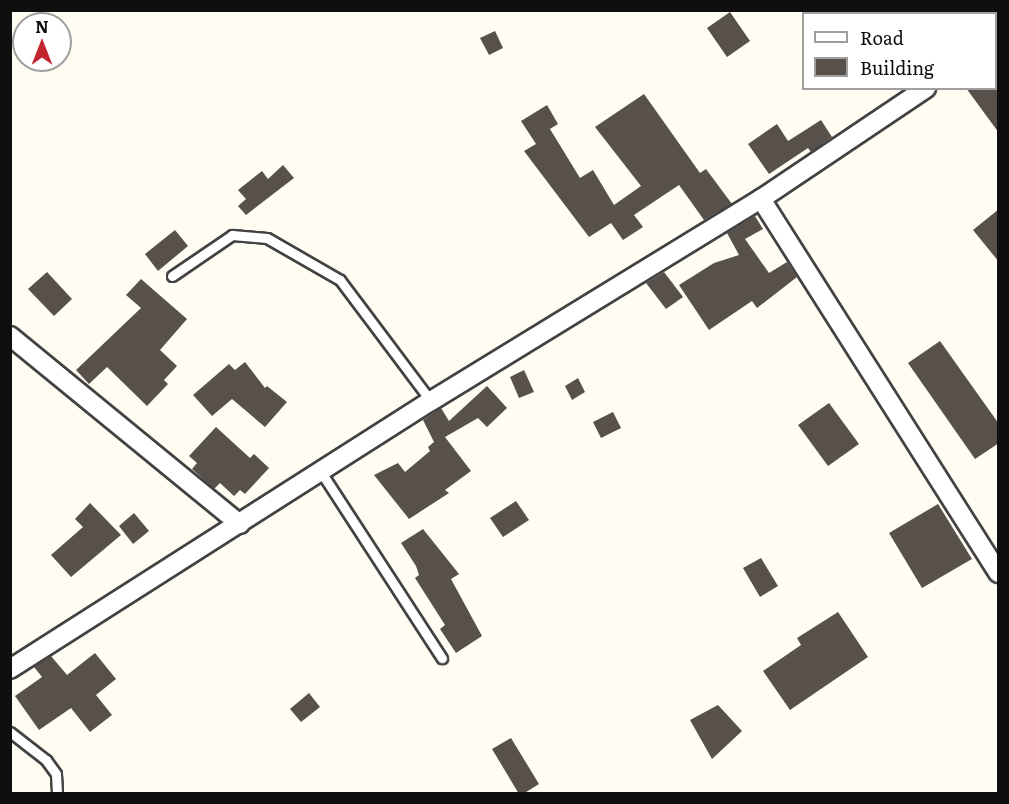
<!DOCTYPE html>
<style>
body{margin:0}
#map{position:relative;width:1009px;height:804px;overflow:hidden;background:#fffcf2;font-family:Literata,serif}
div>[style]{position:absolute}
.building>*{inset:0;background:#58504b}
.roads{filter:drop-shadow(2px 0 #424242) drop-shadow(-2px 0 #424242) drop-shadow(0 2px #424242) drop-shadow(0 -2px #424242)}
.lane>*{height:9px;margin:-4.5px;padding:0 4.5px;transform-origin:4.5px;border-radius:4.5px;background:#fff}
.street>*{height:18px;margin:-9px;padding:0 9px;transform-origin:9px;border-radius:9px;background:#fff}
span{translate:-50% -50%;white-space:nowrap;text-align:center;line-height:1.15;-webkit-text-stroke:6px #fff;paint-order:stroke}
.frame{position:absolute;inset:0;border:12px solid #0f0f0f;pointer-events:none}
.legend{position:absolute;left:802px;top:12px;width:195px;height:78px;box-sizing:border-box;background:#fff;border:2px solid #9f9f9f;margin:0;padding:8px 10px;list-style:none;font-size:18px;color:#0f0f0f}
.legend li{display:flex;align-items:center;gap:12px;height:30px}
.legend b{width:30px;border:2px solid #9f9f9f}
.north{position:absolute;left:12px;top:12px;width:60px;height:60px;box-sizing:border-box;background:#fff;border:2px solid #9f9f9f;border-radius:50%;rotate:0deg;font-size:16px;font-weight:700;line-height:24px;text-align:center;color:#0f0f0f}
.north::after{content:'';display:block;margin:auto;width:21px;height:27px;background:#c1262f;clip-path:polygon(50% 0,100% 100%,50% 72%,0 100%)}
</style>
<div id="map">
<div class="building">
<div style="clip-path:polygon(730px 12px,750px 41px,727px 57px,707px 28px)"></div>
<div style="clip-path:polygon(495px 31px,503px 48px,489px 55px,480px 38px)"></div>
<div style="clip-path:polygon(966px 88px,999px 88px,999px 133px)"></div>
<div style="clip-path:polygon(644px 94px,700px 173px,706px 169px,732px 204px,704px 220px,679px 185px,634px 215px,643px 227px,623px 240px,611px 223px,589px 237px,524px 151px,536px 144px,521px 121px,547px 105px,558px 124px,550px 129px,580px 178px,593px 170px,614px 205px,641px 186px,595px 127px)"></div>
<div style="clip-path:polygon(821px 120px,832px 137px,811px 152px,808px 148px,769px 174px,748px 144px,777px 124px,788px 141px)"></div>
<div style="clip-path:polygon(283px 165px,294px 178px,246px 215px,238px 206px,246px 199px,238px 190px,262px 171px,268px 179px)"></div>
<div style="clip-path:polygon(999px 209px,999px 262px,973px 230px)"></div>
<div style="clip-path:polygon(755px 216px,763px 229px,745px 239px,769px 273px,787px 262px,797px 277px,757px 308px,752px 301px,709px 330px,679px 285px,714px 263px,739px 255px,727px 233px)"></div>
<div style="clip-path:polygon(175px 230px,188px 246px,158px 271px,145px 254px)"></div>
<div style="clip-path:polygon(47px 272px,72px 299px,54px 316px,28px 289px)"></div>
<div style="clip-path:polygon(664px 272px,683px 297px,666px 309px,646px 283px)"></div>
<div style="clip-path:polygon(141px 279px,187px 319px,160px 350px,177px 366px,164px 380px,168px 384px,147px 406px,107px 367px,89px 384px,76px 370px,141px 308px,126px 295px)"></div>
<div style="clip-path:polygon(940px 341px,999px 424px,999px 443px,975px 459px,908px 363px)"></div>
<div style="clip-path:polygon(245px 362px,265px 388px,267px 386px,287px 402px,265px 427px,232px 399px,212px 416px,193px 395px,229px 364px,235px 370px)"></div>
<div style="clip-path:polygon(524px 370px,534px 392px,519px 398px,510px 377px)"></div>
<div style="clip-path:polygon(578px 378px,585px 392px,572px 400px,565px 386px)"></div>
<div style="clip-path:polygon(487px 386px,507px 408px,487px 427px,478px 418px,445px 437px,471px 471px,445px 490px,449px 493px,409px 519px,374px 475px,398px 463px,405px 472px,430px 451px,428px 447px,434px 442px,423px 420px,441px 408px,449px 421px)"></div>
<div style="clip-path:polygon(829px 403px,859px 444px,828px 466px,798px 425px)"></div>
<div style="clip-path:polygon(613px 412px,621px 428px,601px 438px,593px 422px)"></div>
<div style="clip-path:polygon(216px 427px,250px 458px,254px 454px,269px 468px,245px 494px,240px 490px,234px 496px,220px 483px,214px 489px,192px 469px,197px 463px,189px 456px)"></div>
<div style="clip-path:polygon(516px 501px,529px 520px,503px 537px,490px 518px)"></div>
<div style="clip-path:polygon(90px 503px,121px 535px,71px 577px,51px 555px,83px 527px,75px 519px)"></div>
<div style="clip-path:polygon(938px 504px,972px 559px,922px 588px,889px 533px)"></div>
<div style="clip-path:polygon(134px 513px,149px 531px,133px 544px,119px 526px)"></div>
<div style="clip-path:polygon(423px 529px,459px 574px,451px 579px,482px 636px,456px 653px,440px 629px,445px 625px,415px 578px,419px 575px,416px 566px,401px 543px)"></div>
<div style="clip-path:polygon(761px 558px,778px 586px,760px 597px,743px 568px)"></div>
<div style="clip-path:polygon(838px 612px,868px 657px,790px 710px,763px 671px,801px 645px,797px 638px)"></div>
<div style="clip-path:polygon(95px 653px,116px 679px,96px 695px,112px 715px,90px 732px,71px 708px,39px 730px,15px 696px,42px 677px,34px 667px,51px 656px,67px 675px)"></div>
<div style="clip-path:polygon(309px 693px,320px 707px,301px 722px,290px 709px)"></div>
<div style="clip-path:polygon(718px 705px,742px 731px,712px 759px,690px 720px)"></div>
<div style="clip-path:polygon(511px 738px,539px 784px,523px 794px,519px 794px,492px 749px)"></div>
</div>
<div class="roads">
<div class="lane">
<div style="left:172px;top:276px;width:73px;rotate:-34.3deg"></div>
<div style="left:232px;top:235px;width:35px;rotate:5deg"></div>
<div style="left:267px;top:238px;width:84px;rotate:29.9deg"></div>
<div style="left:340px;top:280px;width:151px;rotate:53.1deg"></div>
<div style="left:321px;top:472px;width:222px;rotate:57deg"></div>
<div style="left:10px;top:732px;width:46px;rotate:37.9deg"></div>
<div style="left:46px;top:760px;width:17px;rotate:54deg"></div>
<div style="left:56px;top:774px;width:20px;rotate:87deg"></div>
</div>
<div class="street">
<div style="left:996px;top:42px;width:4px;rotate:-56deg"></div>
<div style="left:761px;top:199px;width:443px;rotate:57.6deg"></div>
<div style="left:10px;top:336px;width:297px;rotate:39.3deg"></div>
<div style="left:10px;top:669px;width:499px;rotate:-32.5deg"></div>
<div style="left:431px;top:401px;width:387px;rotate:-31.5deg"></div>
<div style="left:761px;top:199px;width:199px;rotate:-33.9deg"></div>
</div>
</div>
<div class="frame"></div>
<ul class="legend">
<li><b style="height:8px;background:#fff"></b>Road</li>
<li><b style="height:16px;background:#58504b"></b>Building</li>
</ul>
<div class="north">N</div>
</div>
